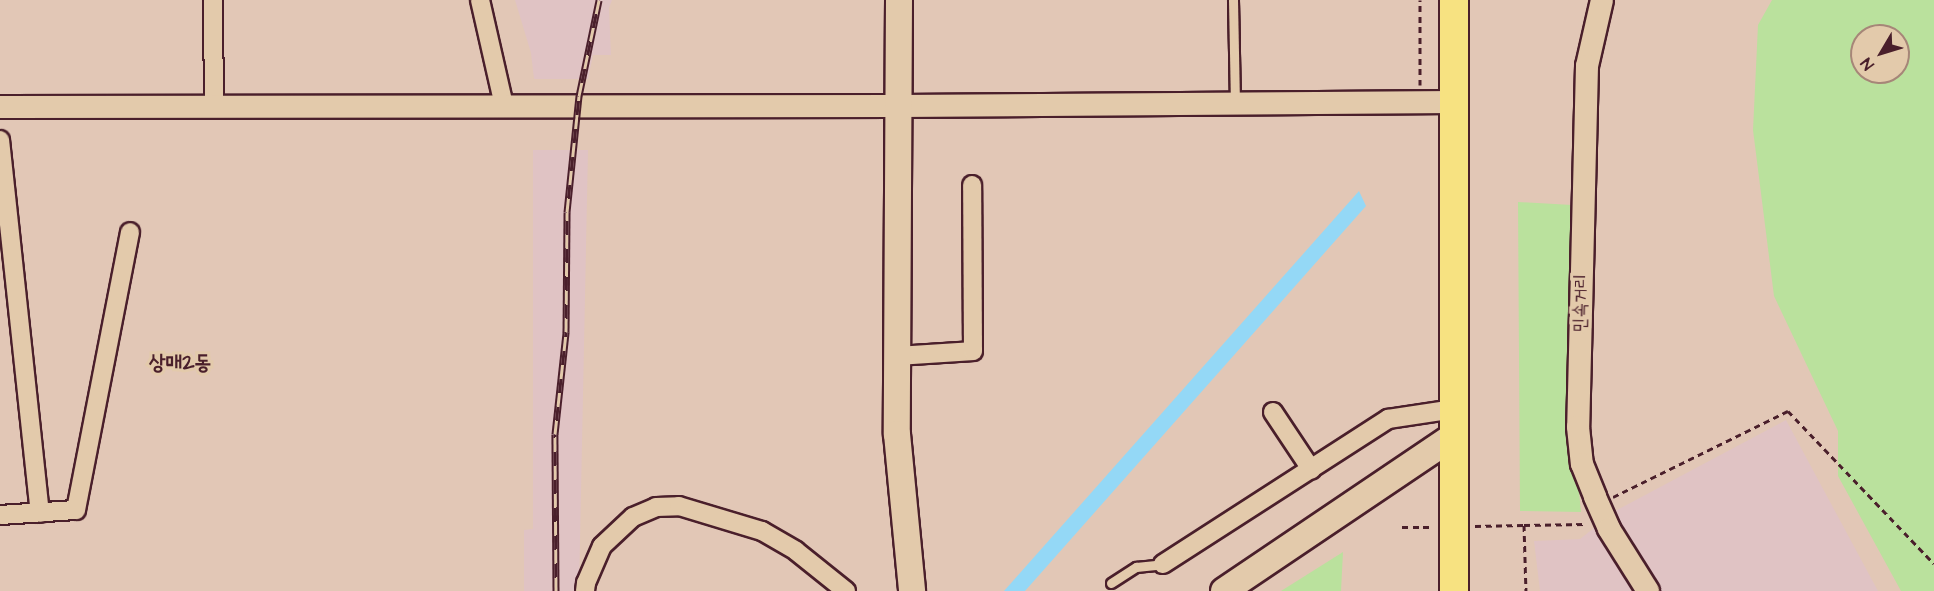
<!DOCTYPE html>
<meta charset="utf-8">
<style>
body{margin:0}
#map{position:relative;width:1934px;height:591px;overflow:hidden;background:#e2c7b6;font-family:"Architects Daughter","Poor Story",sans-serif}
div>[style]{position:absolute}
.built>*{inset:0;background:#e0c3c4}
.green>*{inset:0;background:#bae19d}
.water>*{inset:0;background:#94d8f6}
.path>*{height:3px;margin-top:-1.5px;transform-origin:0;background:repeating-linear-gradient(90deg,#4a1f2b 0 6px,transparent 0 10.5px)}
.roads{filter:drop-shadow(2px 0 #4a1f2b) drop-shadow(-2px 0 #4a1f2b) drop-shadow(0 2px #4a1f2b) drop-shadow(0 -2px #4a1f2b)}
.service>*{height:9px;margin:-4.5px;padding:0 4.5px;transform-origin:4.5px;border-radius:4.5px;background:#e3caab}
.minor>*{height:18px;margin:-9px;padding:0 9px;transform-origin:9px;border-radius:9px;background:#e3caab}
.tertiary>*{height:22px;margin:-11px;padding:0 11px;transform-origin:11px;border-radius:11px;background:#e3caab}
.secondary>*{height:26px;margin:-13px;padding:0 13px;transform-origin:13px;border-radius:13px;background:#e3caab}
.primary>*{height:28px;margin:-14px;padding:0 14px;transform-origin:14px;border-radius:14px;background:#f7e281}
.rail>*{height:7px;margin-top:-3.5px;transform-origin:0;background:repeating-linear-gradient(90deg,#e3caab 0 14px,#4a1f2b 0 28px);box-sizing:border-box;border-block:2px solid #4a1f2b}
span{translate:-50% -50%;white-space:nowrap;text-align:center;line-height:1.15;-webkit-text-stroke:6px #e3caab;paint-order:stroke}
.street-label{font-size:18px;color:#4a1f2b}
.quarter-label{font-size:21px;color:#4a1f2b;font-weight:700}
.north{position:absolute;left:1850px;top:24px;width:60px;height:60px;box-sizing:border-box;background:#e3caab;border:2px solid #a68678;border-radius:50%;rotate:232deg;font-size:16px;font-weight:700;line-height:24px;text-align:center;color:#4a1f2b}
.north::after{content:'';display:block;margin:auto;width:21px;height:27px;background:#4a1f2b;clip-path:polygon(50% 0,100% 100%,50% 72%,0 100%)}
</style>
<div id="map">
<div class="built">
<div style="clip-path:polygon(515px 0,612px 0,609px 8px,611px 55px,593px 55px,588px 79px,534px 79px,531px 53px)"></div>
<div style="clip-path:polygon(533px 150px,588px 150px,579px 591px,524px 591px,524px 530px,533px 529px)"></div>
<div style="clip-path:polygon(1786px 420px,1878px 591px,1540px 591px,1534px 541px,1580px 539px,1617px 510px)"></div>
</div>
<div class="green">
<div style="clip-path:polygon(evenodd,1772px 0,1934px 0,1934px 591px,1901px 591px,1838px 476px,1838px 431px,1774px 296px,1753px 130px,1758px 25px,1772px 0,1862px 36px,1898px 36px,1898px 72px,1862px 72px,1862px 36px)"></div>
<div style="clip-path:polygon(1518px 202px,1572px 205px,1572px 419px,1581px 512px,1520px 511px)"></div>
<div style="clip-path:polygon(1343px 552px,1341px 591px,1281px 591px)"></div>
</div>
<div class="water">
<div style="clip-path:polygon(1359px 191px,1366px 206px,1025px 591px,1004px 591px)"></div>
</div>
<div class="path">
<div style="left:1420px;top:85px;width:85px;rotate:-90deg"></div>
<div style="left:1613px;top:497px;width:195px;rotate:-26.2deg"></div>
<div style="left:1788px;top:411px;width:211px;rotate:46.3deg"></div>
<div style="left:1524px;top:525px;width:62px;rotate:-0.9deg"></div>
<div style="left:1475px;top:526px;width:49px;rotate:-1.2deg"></div>
<div style="left:1524px;top:525px;width:66px;rotate:88.3deg"></div>
<div style="left:1402px;top:527px;width:31px"></div>
</div>
<div class="roads">
<div class="service">
<div style="left:1233px;top:0;width:104px;rotate:88.9deg"></div>
<div style="left:1111px;top:583px;width:30px;rotate:-33deg"></div>
<div style="left:1136px;top:567px;width:27px;rotate:-6deg"></div>
</div>
<div class="minor">
<div style="left:213px;top:0;width:106px;rotate:89.5deg"></div>
<div style="left:480px;top:0;width:109px;rotate:77.2deg"></div>
<div style="left:0;top:140px;width:375px;rotate:83.9deg"></div>
<div style="left:898px;top:356px;width:75px;rotate:-3.8deg"></div>
<div style="left:973px;top:351px;width:166px;rotate:-90.3deg"></div>
<div style="left:1273px;top:412px;width:69px;rotate:56.3deg"></div>
<div style="left:0;top:515px;width:76px;rotate:-3.8deg"></div>
<div style="left:76px;top:510px;width:283px;rotate:-79deg"></div>
<div style="left:1163px;top:564px;width:268px;rotate:-32.8deg"></div>
<div style="left:1388px;top:419px;width:67px;rotate:-8.6deg"></div>
<div style="left:585px;top:591px;width:8px;rotate:-83deg"></div>
<div style="left:586px;top:583px;width:40px;rotate:-66.6deg"></div>
<div style="left:602px;top:546px;width:42px;rotate:-43.1deg"></div>
<div style="left:633px;top:517px;width:25px;rotate:-23deg"></div>
<div style="left:656px;top:507px;width:23px;rotate:-2deg"></div>
<div style="left:679px;top:506px;width:87px;rotate:16.8deg"></div>
<div style="left:762px;top:531px;width:39px;rotate:30deg"></div>
<div style="left:796px;top:551px;width:64px;rotate:38.7deg"></div>
</div>
<div class="tertiary">
<div style="left:1602px;top:0;width:68px;rotate:102.8deg"></div>
<div style="left:1587px;top:66px;width:361px;rotate:91.4deg"></div>
<div style="left:1578px;top:427px;width:37px;rotate:84deg"></div>
<div style="left:1582px;top:464px;width:35px;rotate:68deg"></div>
<div style="left:1595px;top:497px;width:35px;rotate:66deg"></div>
<div style="left:1609px;top:529px;width:73px;rotate:57.8deg"></div>
<div style="left:0;top:107px;width:899px;rotate:-0.06deg"></div>
<div style="left:899px;top:106px;width:555px;rotate:-0.41deg"></div>
</div>
<div class="secondary">
<div style="left:899px;top:0;width:434px;rotate:90.3deg"></div>
<div style="left:897px;top:434px;width:158px;rotate:84.5deg"></div>
<div style="left:1224px;top:591px;width:277px;rotate:-34deg"></div>
</div>
<div class="primary">
<div style="left:1454px;top:591px;width:591px;rotate:-90deg"></div>
</div>
</div>
<div class="rail">
<div style="left:556px;top:591px;width:157px;rotate:-90.4deg"></div>
<div style="left:555px;top:434px;width:103px;rotate:-83.8deg"></div>
<div style="left:566px;top:332px;width:120px;rotate:-89.5deg"></div>
<div style="left:567px;top:212px;width:117px;rotate:-84.1deg"></div>
<div style="left:579px;top:96px;width:98px;rotate:-78.2deg"></div>
</div>
<div class="street-label">
<span style="left:1581px;top:303px;rotate:-89deg">민속거리</span>
</div>
<div class="quarter-label">
<span style="left:180px;top:363px">상매2동</span>
</div>
<div class="north">N</div>
</div>
